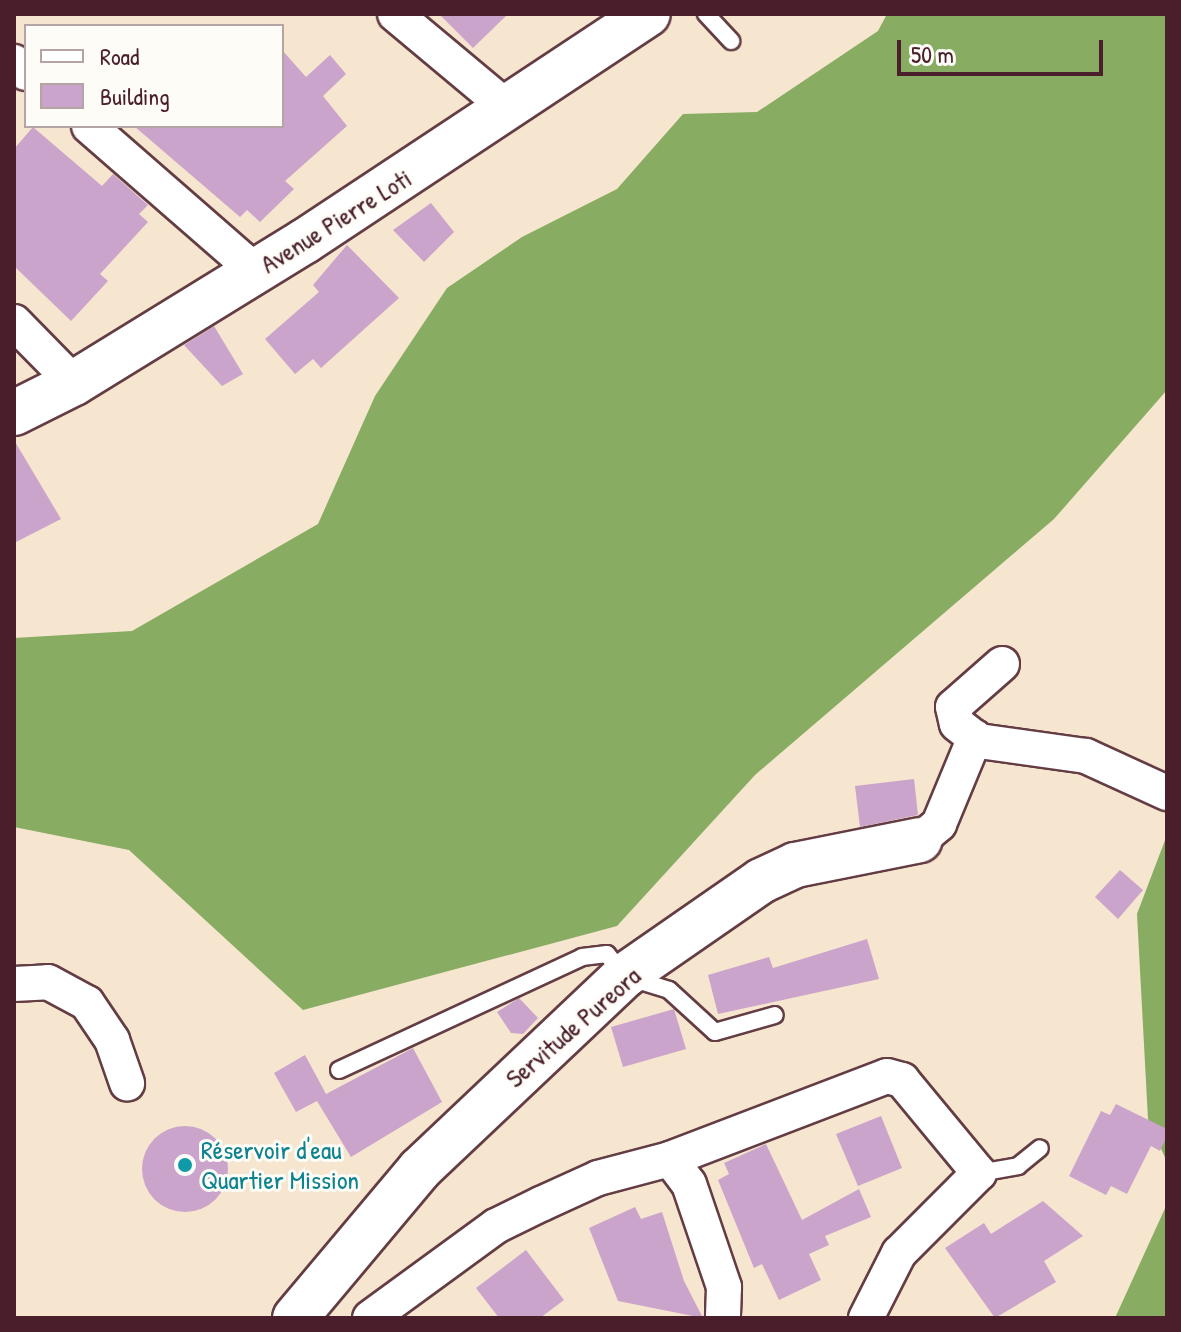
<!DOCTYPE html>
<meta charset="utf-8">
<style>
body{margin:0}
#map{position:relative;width:1181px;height:1332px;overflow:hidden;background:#f6e5cf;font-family:"Patrick Hand",sans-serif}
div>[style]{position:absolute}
.forest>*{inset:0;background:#87ac62}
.building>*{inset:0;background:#cba4cc}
.round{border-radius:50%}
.roads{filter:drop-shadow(2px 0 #643d44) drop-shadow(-2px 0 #643d44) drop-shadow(0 2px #643d44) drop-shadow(0 -2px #643d44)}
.lane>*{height:16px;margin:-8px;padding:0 8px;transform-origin:8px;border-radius:8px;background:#fff}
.street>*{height:34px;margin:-17px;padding:0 17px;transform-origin:17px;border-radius:17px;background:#fff}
.secondary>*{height:44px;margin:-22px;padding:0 22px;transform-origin:22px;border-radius:22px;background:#fff}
.dots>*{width:22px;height:22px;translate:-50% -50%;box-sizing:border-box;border:4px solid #fdfcf7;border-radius:50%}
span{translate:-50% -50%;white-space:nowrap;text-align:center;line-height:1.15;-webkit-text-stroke:6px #fdfcf7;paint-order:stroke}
.street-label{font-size:26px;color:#4a1f2b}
.culture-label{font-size:26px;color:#0d838f}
.left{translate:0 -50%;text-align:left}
.frame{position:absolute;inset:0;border:16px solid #4a1f2b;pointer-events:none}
.legend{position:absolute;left:24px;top:24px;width:260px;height:104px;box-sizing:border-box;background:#fdfcf7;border:2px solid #b5a4a5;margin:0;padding:10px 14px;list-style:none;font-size:24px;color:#4a1f2b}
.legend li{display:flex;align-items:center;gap:16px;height:40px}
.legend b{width:40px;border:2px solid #b5a4a5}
.scale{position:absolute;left:897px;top:40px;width:206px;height:36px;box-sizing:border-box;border:4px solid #4a1f2b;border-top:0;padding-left:10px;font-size:24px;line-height:28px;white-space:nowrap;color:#4a1f2b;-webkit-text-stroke:6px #fdfcf7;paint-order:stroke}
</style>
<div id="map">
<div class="forest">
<div style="clip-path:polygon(887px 14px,1167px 14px,1167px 390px,1054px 519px,755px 775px,617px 926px,303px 1010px,129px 850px,14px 827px,14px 638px,132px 631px,318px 524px,375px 396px,447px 288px,522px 237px,617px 189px,683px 114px,757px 112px,878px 31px)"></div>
<div style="clip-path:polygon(1167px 835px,1167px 1162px,1148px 1119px,1137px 914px)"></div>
<div style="clip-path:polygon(1167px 1204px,1167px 1318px,1115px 1318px)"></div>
</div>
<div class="building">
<div style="clip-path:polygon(439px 14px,508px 14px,473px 48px)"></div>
<div style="clip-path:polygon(282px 50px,306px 77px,330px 55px,346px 74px,323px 96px,347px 126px,285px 181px,294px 189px,260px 222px,247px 210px,240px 217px,134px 126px,282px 126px)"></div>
<div style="clip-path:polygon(33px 127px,102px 186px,113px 174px,148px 205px,139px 214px,148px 222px,100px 274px,108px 281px,71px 321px,14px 266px,14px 149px)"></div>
<div style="clip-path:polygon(431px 203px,454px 232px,424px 262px,393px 230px)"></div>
<div style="clip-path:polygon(347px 245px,399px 298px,321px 368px,313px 359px,295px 374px,265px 339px,319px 292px,313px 285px)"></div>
<div style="clip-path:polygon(214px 326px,243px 374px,222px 386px,184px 345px)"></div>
<div style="clip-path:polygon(14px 440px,61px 519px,14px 543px)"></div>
<div style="clip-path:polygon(914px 779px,918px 815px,860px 827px,855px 786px)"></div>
<div style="clip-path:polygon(1120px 870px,1143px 890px,1118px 919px,1095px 897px)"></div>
<div style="clip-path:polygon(867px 939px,879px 979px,718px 1014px,708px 975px,769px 957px,773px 968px)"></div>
<div style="clip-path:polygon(519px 998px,538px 1018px,523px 1034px,511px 1033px,497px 1012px)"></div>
<div style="clip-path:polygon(674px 1009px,686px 1049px,623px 1067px,611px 1027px)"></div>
<div style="clip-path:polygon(413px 1048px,442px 1102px,351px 1157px,317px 1101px,296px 1112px,274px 1073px,305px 1055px,326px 1094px)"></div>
<div style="clip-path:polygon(1116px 1104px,1167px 1129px,1167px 1136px,1160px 1151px,1151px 1146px,1127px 1194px,1111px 1186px,1106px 1195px,1069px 1176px,1101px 1111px,1110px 1115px)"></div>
<div style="clip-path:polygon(881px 1116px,902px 1168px,858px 1186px,836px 1134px)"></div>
<div class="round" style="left:142px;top:1126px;width:86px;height:86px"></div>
<div style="clip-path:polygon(766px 1144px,802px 1220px,859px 1189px,871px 1217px,825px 1236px,829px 1245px,809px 1254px,821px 1280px,779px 1300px,762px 1264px,754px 1268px,718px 1180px,729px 1174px,724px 1163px)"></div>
<div style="clip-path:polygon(1043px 1201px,1083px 1236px,1044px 1261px,1056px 1282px,995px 1318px,945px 1248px,984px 1223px,991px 1234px)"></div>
<div style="clip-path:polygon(635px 1207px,641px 1219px,662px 1212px,684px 1281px,703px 1318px,618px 1301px,589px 1228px)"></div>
<div style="clip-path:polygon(526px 1250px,564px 1300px,540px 1318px,499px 1318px,476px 1288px)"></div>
</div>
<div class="roads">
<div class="lane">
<div style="left:706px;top:14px;width:37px;rotate:47deg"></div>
<div style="left:339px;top:1070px;width:268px;rotate:-24.9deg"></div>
<div style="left:582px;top:957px;width:25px;rotate:-7deg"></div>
<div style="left:607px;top:954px;width:28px;rotate:52deg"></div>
<div style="left:624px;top:976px;width:47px;rotate:17.3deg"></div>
<div style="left:669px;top:990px;width:62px;rotate:42.4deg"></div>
<div style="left:715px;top:1032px;width:62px;rotate:-15.8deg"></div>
<div style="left:979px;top:1173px;width:40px;rotate:-10deg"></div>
<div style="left:1018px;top:1166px;width:28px;rotate:-39deg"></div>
</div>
<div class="street">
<div style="left:395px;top:14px;width:150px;rotate:39.9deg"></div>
<div style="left:14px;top:62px;width:16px;rotate:43deg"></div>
<div style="left:89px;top:126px;width:220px;rotate:41.1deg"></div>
<div style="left:14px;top:322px;width:86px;rotate:45.5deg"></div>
<div style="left:1002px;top:664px;width:65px;rotate:138.7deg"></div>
<div style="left:953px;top:707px;width:17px;rotate:77deg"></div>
<div style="left:957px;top:724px;width:28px;rotate:38deg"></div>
<div style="left:979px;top:741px;width:108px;rotate:8deg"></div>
<div style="left:1086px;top:756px;width:89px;rotate:24.6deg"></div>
<div style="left:920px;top:840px;width:25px;rotate:-40deg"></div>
<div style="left:939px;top:824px;width:94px;rotate:-67.5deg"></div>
<div style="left:14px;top:984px;width:34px;rotate:-3deg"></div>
<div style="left:48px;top:982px;width:44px;rotate:28.3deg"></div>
<div style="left:87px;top:1003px;width:45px;rotate:56deg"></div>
<div style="left:112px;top:1040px;width:46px;rotate:70.8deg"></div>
<div style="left:670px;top:1159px;width:31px;rotate:53deg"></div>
<div style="left:689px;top:1184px;width:109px;rotate:71.2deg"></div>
<div style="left:724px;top:1287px;width:31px;rotate:92deg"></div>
<div style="left:370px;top:1318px;width:156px;rotate:-36.1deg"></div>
<div style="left:496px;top:1226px;width:50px;rotate:-26.1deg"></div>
<div style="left:541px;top:1204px;width:63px;rotate:-24.5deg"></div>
<div style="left:598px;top:1178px;width:74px;rotate:-14.8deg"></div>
<div style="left:670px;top:1159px;width:232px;rotate:-20.9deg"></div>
<div style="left:887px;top:1076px;width:16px;rotate:15deg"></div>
<div style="left:902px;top:1080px;width:121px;rotate:50.4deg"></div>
<div style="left:979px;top:1173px;width:113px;rotate:135deg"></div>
<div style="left:899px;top:1253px;width:73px;rotate:116.9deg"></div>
</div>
<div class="secondary">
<div style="left:14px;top:413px;width:67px;rotate:-26.6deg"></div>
<div style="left:74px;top:383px;width:271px;rotate:-31.6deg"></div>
<div style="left:305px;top:241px;width:411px;rotate:-33.5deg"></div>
<div style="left:295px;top:1318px;width:194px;rotate:-50deg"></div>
<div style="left:420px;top:1169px;width:281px;rotate:-43.4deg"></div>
<div style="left:624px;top:976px;width:167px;rotate:-34.7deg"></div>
<div style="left:761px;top:881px;width:38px;rotate:-25deg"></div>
<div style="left:795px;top:865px;width:127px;rotate:-11.3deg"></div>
</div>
</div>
<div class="dots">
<div style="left:185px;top:1165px;background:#0f9aa8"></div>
</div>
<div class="street-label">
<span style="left:336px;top:221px;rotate:-32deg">Avenue Pierre Loti</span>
<span style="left:573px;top:1027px;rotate:-41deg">Servitude Pureora</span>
</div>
<div class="culture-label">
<span class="left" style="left:201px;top:1165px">Réservoir d'eau<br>Quartier Mission</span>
</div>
<div class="frame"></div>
<ul class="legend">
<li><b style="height:10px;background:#fff"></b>Road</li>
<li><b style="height:22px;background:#cba4cc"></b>Building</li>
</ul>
<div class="scale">50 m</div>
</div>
